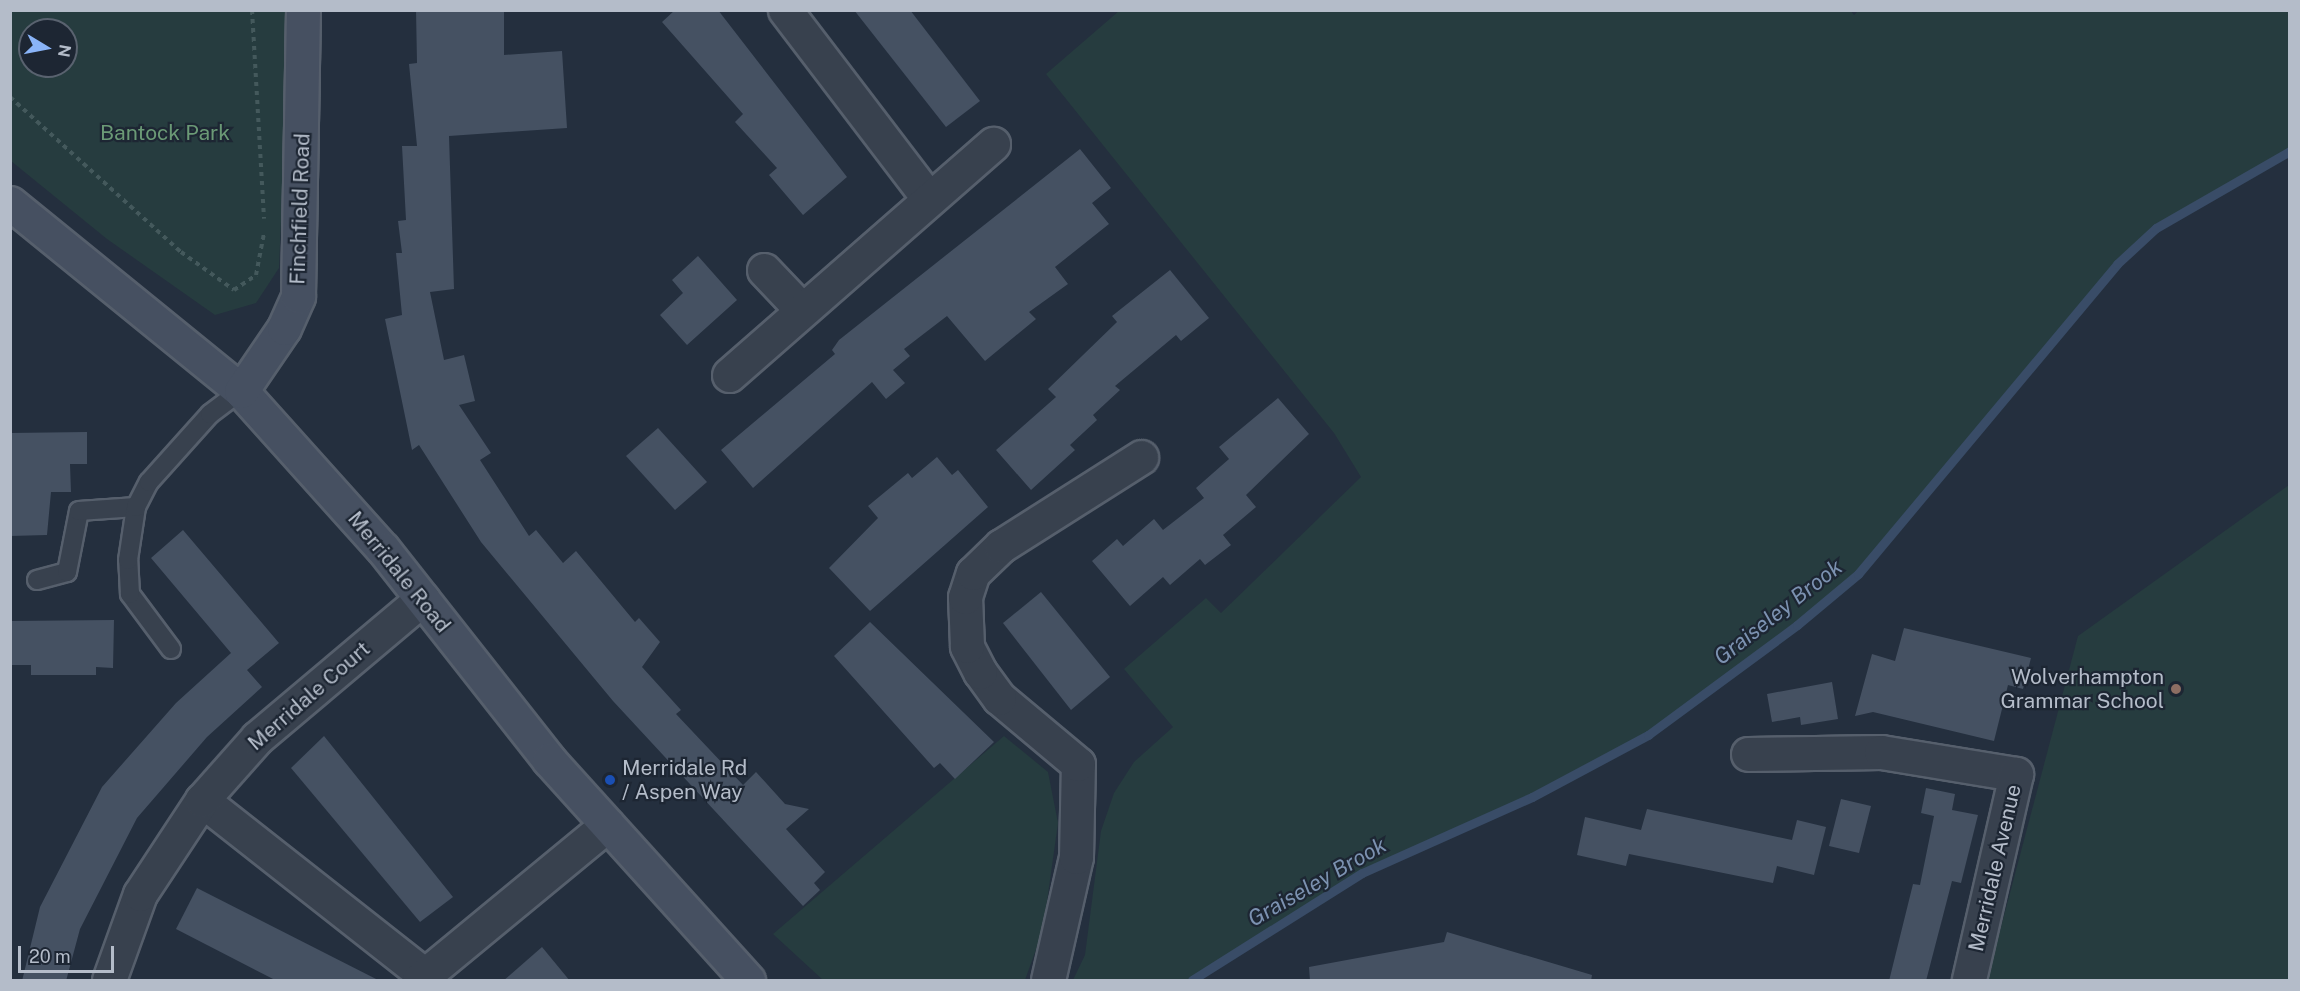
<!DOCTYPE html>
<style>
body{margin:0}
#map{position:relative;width:2300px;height:991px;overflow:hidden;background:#242f3e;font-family:"Public Sans",sans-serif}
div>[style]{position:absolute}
.green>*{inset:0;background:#263c3f}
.stream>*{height:9px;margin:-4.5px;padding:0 4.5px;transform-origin:4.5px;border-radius:4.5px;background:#394c67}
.building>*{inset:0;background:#455162}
.path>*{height:4px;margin-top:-2px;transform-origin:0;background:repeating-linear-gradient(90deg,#44595c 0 4.5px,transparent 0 9px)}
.roads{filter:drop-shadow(2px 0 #565f6c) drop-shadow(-2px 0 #565f6c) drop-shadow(0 2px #565f6c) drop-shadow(0 -2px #565f6c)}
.lane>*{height:18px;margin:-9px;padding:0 9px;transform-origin:9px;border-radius:9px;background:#38414e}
.street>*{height:33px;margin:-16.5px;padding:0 16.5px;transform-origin:16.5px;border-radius:16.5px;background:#38414e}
.secondary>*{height:33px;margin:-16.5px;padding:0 16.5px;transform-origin:16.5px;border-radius:16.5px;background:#465061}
.dots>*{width:16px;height:16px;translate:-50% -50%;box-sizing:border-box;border:3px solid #1d2633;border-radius:50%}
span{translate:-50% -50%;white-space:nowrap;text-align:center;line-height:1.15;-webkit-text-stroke:4.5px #1d2633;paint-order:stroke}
.park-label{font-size:21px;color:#6b9a76}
.street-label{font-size:21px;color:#b4bcc9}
.poi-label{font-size:21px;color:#b4bcc9}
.right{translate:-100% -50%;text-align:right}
.left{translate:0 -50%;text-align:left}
.water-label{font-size:22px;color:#7c92b1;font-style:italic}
.frame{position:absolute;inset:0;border:12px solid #b4bcc9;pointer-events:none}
.north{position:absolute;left:18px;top:18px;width:60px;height:60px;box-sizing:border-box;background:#1d2633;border:2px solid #59626f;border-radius:50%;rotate:100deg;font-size:16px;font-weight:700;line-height:24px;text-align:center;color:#b4bcc9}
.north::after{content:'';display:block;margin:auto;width:21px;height:27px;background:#8ab4f8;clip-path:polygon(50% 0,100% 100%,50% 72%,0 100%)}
.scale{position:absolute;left:18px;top:946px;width:96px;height:27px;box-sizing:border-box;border:3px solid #b4bcc9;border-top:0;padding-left:8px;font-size:18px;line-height:21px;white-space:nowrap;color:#b4bcc9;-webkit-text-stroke:4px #1d2633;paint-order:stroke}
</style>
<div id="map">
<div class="green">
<div style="clip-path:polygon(evenodd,10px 11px,290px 11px,279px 268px,256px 303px,215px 315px,107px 239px,11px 161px,10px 11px,30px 30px,66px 30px,66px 66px,30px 66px,30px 30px)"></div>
<div style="clip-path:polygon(1119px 11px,1850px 10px,1854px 15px,1859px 10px,2289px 11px,2289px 151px,2156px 228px,2117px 264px,1858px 574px,1648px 735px,1532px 797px,1362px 873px,1192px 980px,1073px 980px,1085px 955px,1101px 831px,1114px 793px,1134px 762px,1173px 727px,1124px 669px,1206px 598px,1221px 613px,1361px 477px,1334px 433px,1046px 74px)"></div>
<div style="clip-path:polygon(2289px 485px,2289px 980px,1987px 980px,2078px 636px)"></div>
<div style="clip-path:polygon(1004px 736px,1048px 772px,1058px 823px,1043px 930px,1025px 980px,823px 980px,773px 934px)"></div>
</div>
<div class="stream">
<div style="left:1192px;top:980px;width:201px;rotate:-32.2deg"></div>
<div style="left:1362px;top:873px;width:186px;rotate:-24.1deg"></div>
<div style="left:1532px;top:797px;width:132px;rotate:-28.1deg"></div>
<div style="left:1648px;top:735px;width:185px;rotate:-36.4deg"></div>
<div style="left:1797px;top:625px;width:80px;rotate:-39.9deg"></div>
<div style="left:1858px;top:574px;width:404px;rotate:-50.1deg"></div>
<div style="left:2117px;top:264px;width:53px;rotate:-42.7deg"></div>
<div style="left:2156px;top:228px;width:155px;rotate:-29.9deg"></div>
</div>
<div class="building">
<div style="clip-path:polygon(416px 10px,504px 10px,504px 55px,562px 51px,567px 128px,449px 136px,454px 289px,430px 292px,444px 360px,464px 355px,475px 401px,459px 405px,491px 453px,480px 460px,529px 536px,536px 530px,563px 563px,576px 551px,635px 622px,639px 618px,660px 642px,642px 667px,681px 710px,676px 714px,743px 785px,756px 772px,785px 804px,809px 809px,786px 829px,825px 872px,814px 883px,820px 890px,803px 906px,613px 701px,481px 542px,419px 445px,412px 450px,385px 319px,402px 315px,396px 253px,402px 253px,398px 221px,406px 220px,402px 146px,417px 146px,409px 64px,417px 63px)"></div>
<div style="clip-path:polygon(675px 10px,718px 10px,847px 177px,803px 215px,769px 175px,777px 168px,735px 122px,743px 114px,662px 22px)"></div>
<div style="clip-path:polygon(854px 10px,910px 10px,980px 101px,946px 127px)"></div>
<div style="clip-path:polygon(1080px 149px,1111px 188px,1092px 203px,1109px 224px,1055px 267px,1068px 284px,1029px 312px,1036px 319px,985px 361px,947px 316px,904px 349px,910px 356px,893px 370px,905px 383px,886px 399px,872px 382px,753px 488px,721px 450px,835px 354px,832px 350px,839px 340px)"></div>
<div style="clip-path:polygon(698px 256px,737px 300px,687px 345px,660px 315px,683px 293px,672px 280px)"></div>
<div style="clip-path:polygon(1170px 270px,1209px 318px,1181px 341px,1176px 335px,1115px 386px,1120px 390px,1093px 415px,1097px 420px,1070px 445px,1075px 450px,1031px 490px,996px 450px,1056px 397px,1048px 389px,1117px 322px,1112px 316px)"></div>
<div style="clip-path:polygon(1278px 398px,1309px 434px,1246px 495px,1256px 507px,1223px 535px,1231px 545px,1205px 565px,1200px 559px,1170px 585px,1163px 577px,1130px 606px,1092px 561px,1117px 539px,1123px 546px,1154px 519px,1163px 530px,1204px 498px,1196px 488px,1229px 459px,1219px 447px)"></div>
<div style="clip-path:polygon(658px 428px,707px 482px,675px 510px,626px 456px)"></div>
<div style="clip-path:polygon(87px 432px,87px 464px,70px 464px,71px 492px,51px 492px,47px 535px,10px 536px,10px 433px)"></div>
<div style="clip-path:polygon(937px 457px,952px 475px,958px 470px,988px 507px,870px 611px,829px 568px,878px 518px,868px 506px,908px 473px,912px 478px)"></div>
<div style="clip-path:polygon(183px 530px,279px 643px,247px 670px,262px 687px,207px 737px,137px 818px,80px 929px,66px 981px,22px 981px,40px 907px,102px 787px,176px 703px,231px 653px,151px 558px)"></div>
<div style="clip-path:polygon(1041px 592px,1110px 677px,1071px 710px,1003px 623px)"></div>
<div style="clip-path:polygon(114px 620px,113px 668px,96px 667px,96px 675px,31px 675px,31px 665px,10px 665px,10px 621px)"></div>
<div style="clip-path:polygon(870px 622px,994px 742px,955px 779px,940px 763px,934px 768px,834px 656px)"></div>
<div style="clip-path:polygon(1904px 628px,2031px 658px,2023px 689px,2008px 685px,1994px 741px,1873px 712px,1855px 716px,1872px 654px,1895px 661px)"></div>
<div style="clip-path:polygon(1832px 682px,1838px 719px,1801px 725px,1800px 717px,1772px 722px,1767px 694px)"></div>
<div style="clip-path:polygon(324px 736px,453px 897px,420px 922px,291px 768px)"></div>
<div style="clip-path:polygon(1926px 788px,1955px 794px,1952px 810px,1978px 815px,1961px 883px,1952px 881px,1926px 981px,1889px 981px,1913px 884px,1920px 885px,1934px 816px,1921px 813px)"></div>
<div style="clip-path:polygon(1841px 799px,1871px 806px,1859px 853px,1829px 846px)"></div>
<div style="clip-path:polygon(1647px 809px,1792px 840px,1797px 820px,1826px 827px,1814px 875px,1777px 866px,1773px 883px,1629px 854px,1626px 866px,1577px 855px,1585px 817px,1641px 830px)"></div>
<div style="clip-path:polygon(197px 888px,380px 981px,277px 981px,176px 929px)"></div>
<div style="clip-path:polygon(1447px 932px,1592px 975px,1591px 981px,1310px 981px,1309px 967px,1444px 942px)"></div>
<div style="clip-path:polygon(542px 947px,570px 981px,503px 981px)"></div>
</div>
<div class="path">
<div style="left:252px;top:10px;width:209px;rotate:86.7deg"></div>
<div style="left:10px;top:97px;width:231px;rotate:42.2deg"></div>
<div style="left:181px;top:252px;width:65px;rotate:35.6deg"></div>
<div style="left:234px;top:290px;width:27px;rotate:-34deg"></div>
<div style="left:256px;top:275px;width:43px;rotate:-79.2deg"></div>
</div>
<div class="roads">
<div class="lane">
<div style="left:37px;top:580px;width:31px;rotate:-15deg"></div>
<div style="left:67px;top:572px;width:62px;rotate:-78.9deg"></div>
<div style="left:79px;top:511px;width:57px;rotate:-4deg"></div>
<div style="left:171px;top:649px;width:69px;rotate:-126.7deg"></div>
<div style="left:130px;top:594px;width:34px;rotate:-93deg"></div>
<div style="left:128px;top:560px;width:54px;rotate:-81.4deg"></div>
<div style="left:136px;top:507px;width:28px;rotate:-63deg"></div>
<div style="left:149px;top:482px;width:91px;rotate:-48.1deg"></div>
<div style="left:210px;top:414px;width:39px;rotate:-37deg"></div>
</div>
<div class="street">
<div style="left:785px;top:10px;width:236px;rotate:52.7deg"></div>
<div style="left:764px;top:270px;width:54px;rotate:46.5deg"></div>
<div style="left:729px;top:375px;width:351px;rotate:-41.2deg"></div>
<div style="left:1748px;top:754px;width:133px;rotate:-0.9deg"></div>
<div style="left:1881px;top:752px;width:137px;rotate:9.3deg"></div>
<div style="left:2016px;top:774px;width:211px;rotate:102.9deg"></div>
<div style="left:202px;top:800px;width:281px;rotate:38.2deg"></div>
<div style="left:109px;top:980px;width:91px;rotate:-70.2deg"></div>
<div style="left:140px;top:894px;width:113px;rotate:-56.6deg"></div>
<div style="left:202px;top:800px;width:83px;rotate:-48.4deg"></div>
<div style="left:257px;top:738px;width:216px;rotate:-40.1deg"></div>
<div style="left:419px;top:980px;width:244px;rotate:-39.5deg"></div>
<div style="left:1048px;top:980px;width:126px;rotate:-77.2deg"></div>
<div style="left:1076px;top:857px;width:93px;rotate:-88.8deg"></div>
<div style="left:1078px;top:764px;width:103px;rotate:-140.1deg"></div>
<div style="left:999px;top:698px;width:32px;rotate:-126deg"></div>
<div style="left:980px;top:672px;width:29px;rotate:-117deg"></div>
<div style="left:967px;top:646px;width:49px;rotate:-92.3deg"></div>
<div style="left:965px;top:597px;width:25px;rotate:-72deg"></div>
<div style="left:973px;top:573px;width:39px;rotate:-44deg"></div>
<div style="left:1001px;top:546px;width:166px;rotate:-32.4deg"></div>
</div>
<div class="secondary">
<div style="left:10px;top:203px;width:298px;rotate:39.1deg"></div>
<div style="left:241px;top:391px;width:212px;rotate:48.1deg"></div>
<div style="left:383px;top:549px;width:268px;rotate:51.8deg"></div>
<div style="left:549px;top:760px;width:297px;rotate:47.9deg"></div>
<div style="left:241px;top:391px;width:76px;rotate:-55.7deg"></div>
<div style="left:284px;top:328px;width:35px;rotate:-66deg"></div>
<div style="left:298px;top:296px;width:286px;rotate:-89deg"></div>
</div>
</div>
<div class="dots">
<div style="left:2176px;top:689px;background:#8d6e63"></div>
<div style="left:610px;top:780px;background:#1a4fb4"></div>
</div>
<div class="park-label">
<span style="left:165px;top:133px">Bantock Park</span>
</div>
<div class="street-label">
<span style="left:300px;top:209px;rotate:-88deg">Finchfield Road</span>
<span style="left:399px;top:572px;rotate:51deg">Merridale Road</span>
<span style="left:309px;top:696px;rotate:-41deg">Merridale Court</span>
<span style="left:1995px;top:868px;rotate:-77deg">Merridale Avenue</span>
</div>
<div class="poi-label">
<span class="right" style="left:2164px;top:689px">Wolverhampton<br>Grammar School</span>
<span class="left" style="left:622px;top:780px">Merridale Rd<br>/ Aspen Way</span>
</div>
<div class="water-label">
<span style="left:1778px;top:612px;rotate:-38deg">Graiseley Brook</span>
<span style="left:1317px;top:882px;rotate:-30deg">Graiseley Brook</span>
</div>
<div class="frame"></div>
<div class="north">N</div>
<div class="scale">20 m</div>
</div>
